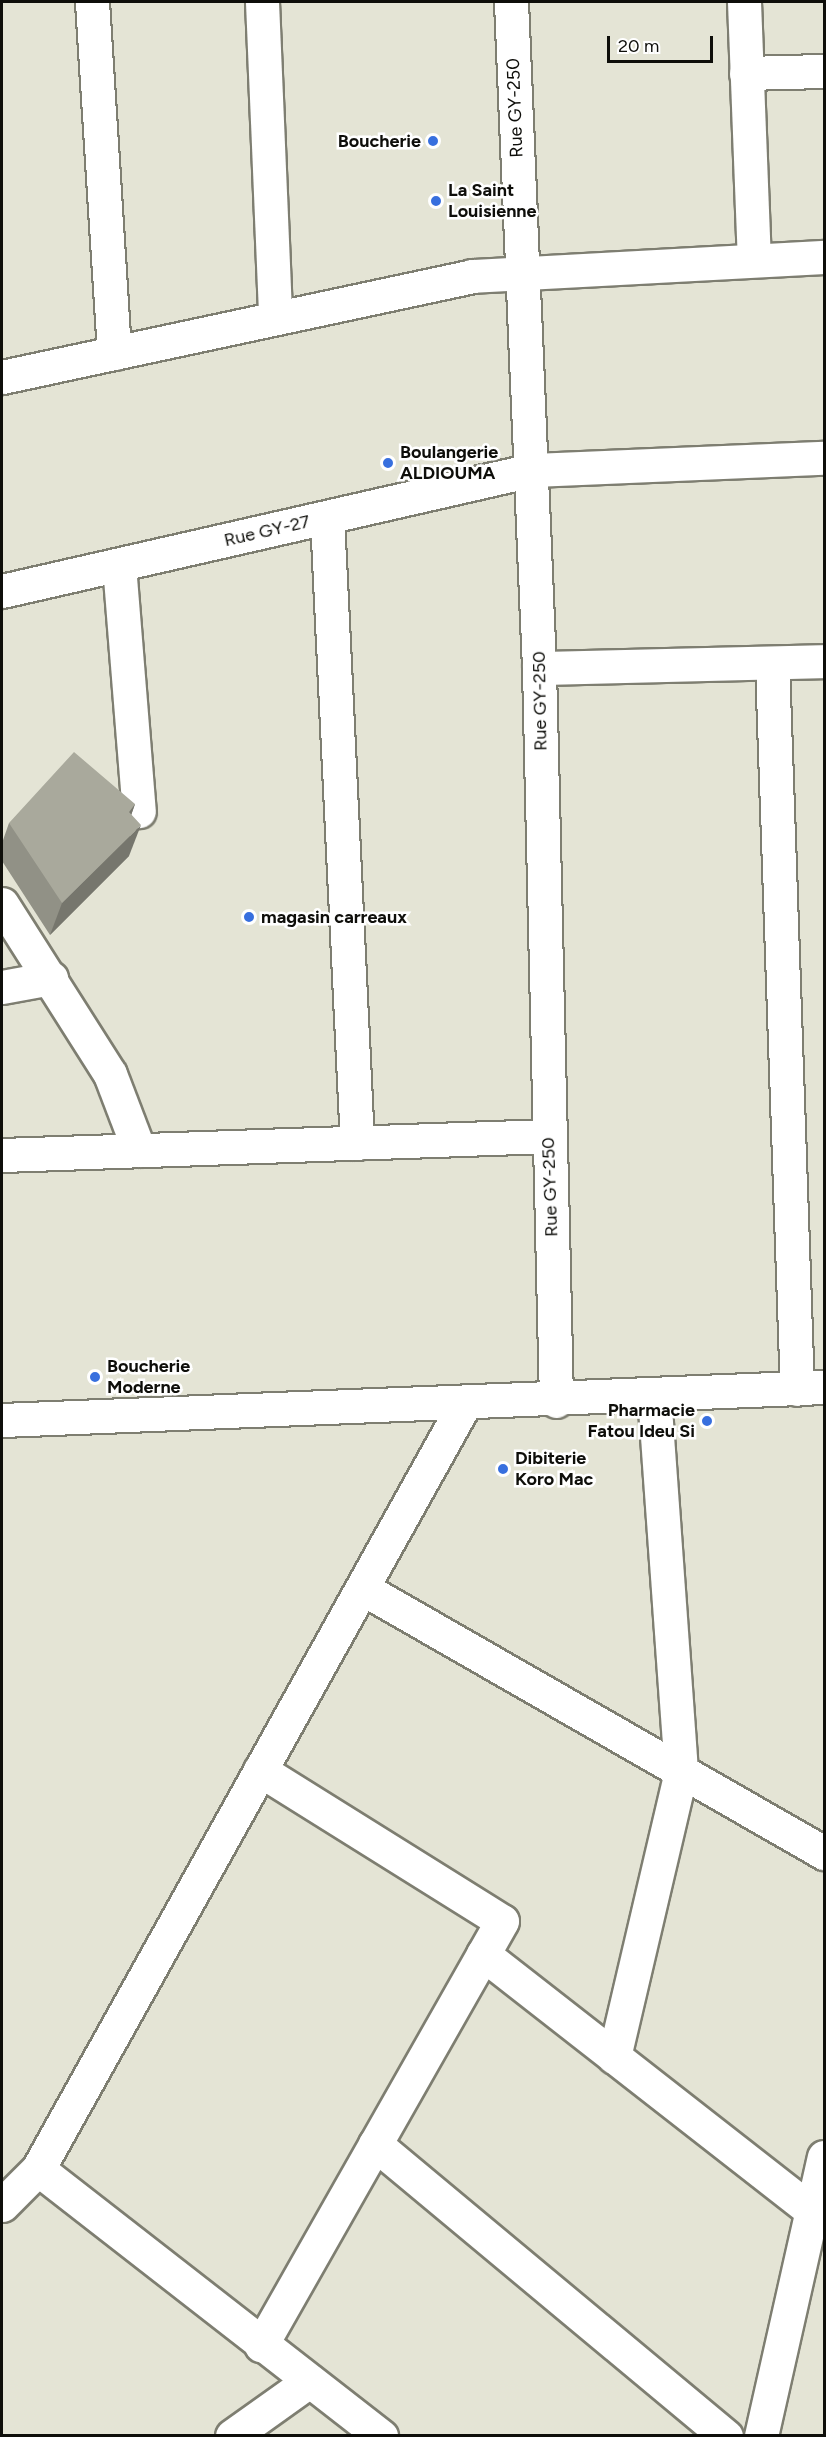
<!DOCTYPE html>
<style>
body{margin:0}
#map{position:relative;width:826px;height:2437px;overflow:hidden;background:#e4e4d5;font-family:Figtree,sans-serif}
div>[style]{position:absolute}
.roads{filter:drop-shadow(2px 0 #7e7e71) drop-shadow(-2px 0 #7e7e71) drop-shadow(0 2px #7e7e71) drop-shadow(0 -2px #7e7e71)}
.street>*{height:33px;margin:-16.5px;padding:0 16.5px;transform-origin:16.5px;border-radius:16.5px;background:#fff}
.secondary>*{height:33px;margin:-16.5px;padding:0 16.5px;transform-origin:16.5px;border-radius:16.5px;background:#fff}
.wall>*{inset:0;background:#919186}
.shaded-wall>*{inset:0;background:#76766d}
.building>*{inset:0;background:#a9a99c}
.dots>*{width:16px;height:16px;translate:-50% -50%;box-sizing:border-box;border:3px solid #fff;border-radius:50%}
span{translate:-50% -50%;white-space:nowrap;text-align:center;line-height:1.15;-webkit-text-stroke:5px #fff;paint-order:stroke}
.street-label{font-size:18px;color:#0e0e0a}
.poi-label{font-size:18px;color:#0e0e0a;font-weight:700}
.right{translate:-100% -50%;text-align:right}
.left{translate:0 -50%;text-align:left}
.frame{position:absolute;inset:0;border:3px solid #0e0e0a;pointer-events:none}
.scale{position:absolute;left:607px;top:36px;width:106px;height:27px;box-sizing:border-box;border:3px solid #0e0e0a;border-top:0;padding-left:8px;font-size:18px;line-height:21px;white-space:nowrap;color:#0e0e0a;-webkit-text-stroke:4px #fff;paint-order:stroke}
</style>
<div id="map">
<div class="roads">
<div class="street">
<div style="left:92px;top:2px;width:352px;rotate:86.4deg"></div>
<div style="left:262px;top:2px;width:315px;rotate:87.6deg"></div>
<div style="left:511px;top:2px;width:667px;rotate:87.59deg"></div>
<div style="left:539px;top:668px;width:733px;rotate:88.67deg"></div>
<div style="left:744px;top:2px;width:257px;rotate:87.8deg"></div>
<div style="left:746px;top:73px;width:78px;rotate:-1.5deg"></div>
<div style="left:2px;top:377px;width:481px;rotate:-12.1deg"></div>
<div style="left:472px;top:276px;width:353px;rotate:-3.1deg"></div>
<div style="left:327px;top:518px;width:626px;rotate:87.25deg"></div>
<div style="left:119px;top:565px;width:247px;rotate:85.4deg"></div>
<div style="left:2px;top:591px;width:544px;rotate:-12.86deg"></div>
<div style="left:532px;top:470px;width:292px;rotate:-2.4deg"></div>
<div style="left:772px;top:664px;width:725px;rotate:88.03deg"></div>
<div style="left:539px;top:668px;width:285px;rotate:-1.4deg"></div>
<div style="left:2px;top:904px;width:201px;rotate:57.6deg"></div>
<div style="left:110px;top:1074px;width:81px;rotate:69.1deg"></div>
<div style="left:2px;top:987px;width:50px;rotate:-10.4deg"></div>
<div style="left:2px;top:1155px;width:546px;rotate:-1.99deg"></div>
<div style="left:362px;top:1588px;width:533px;rotate:29.84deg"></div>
<div style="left:260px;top:1770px;width:285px;rotate:32deg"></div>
<div style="left:502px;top:1921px;width:488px;rotate:119.6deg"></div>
<div style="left:483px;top:1954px;width:417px;rotate:38deg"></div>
<div style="left:614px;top:2057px;width:294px;rotate:-76.8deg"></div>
<div style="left:681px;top:1771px;width:376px;rotate:-94.1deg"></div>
<div style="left:375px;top:2144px;width:457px;rotate:39.8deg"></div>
<div style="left:38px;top:2169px;width:435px;rotate:37.9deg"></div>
<div style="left:2px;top:2205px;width:51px;rotate:-45deg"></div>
<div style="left:38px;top:2169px;width:875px;rotate:-60.86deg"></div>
<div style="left:232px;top:2436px;width:95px;rotate:-35.5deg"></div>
<div style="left:761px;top:2436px;width:286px;rotate:-77.3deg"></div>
</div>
<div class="secondary">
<div style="left:2px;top:1420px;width:823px;rotate:-2.3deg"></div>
</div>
</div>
<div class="wall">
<div style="clip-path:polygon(135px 804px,131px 815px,129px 856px,50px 935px,2px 861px,2px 843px,9px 823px)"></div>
</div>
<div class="shaded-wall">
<div style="clip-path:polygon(135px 804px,124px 836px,129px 812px)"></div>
<div style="clip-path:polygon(141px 825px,129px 856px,50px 935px,62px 903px)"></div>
</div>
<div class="building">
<div style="clip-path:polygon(74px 752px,135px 804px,129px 812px,141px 825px,62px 903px,9px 823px)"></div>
</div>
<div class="dots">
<div style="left:433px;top:141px;background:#376fde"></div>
<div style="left:436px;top:201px;background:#376fde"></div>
<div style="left:388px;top:463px;background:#376fde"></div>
<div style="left:249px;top:917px;background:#376fde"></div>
<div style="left:95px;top:1377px;background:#376fde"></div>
<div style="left:707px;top:1421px;background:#376fde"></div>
<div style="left:503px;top:1469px;background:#376fde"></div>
</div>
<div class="street-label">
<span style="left:515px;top:108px;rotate:-92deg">Rue GY-250</span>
<span style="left:267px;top:531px;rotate:-13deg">Rue GY-27</span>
<span style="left:540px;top:701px;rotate:-91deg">Rue GY-250</span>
<span style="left:550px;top:1187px;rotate:-92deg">Rue GY-250</span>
</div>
<div class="poi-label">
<span class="right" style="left:421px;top:141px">Boucherie</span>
<span class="left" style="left:448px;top:201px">La Saint<br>Louisienne</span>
<span class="left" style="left:400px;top:463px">Boulangerie<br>ALDIOUMA</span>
<span class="left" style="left:261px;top:917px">magasin carreaux</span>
<span class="left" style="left:107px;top:1377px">Boucherie<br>Moderne</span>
<span class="right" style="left:695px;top:1421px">Pharmacie<br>Fatou Ideu Si</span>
<span class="left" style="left:515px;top:1469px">Dibiterie<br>Koro Mac</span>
</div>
<div class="frame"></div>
<div class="scale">20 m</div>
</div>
